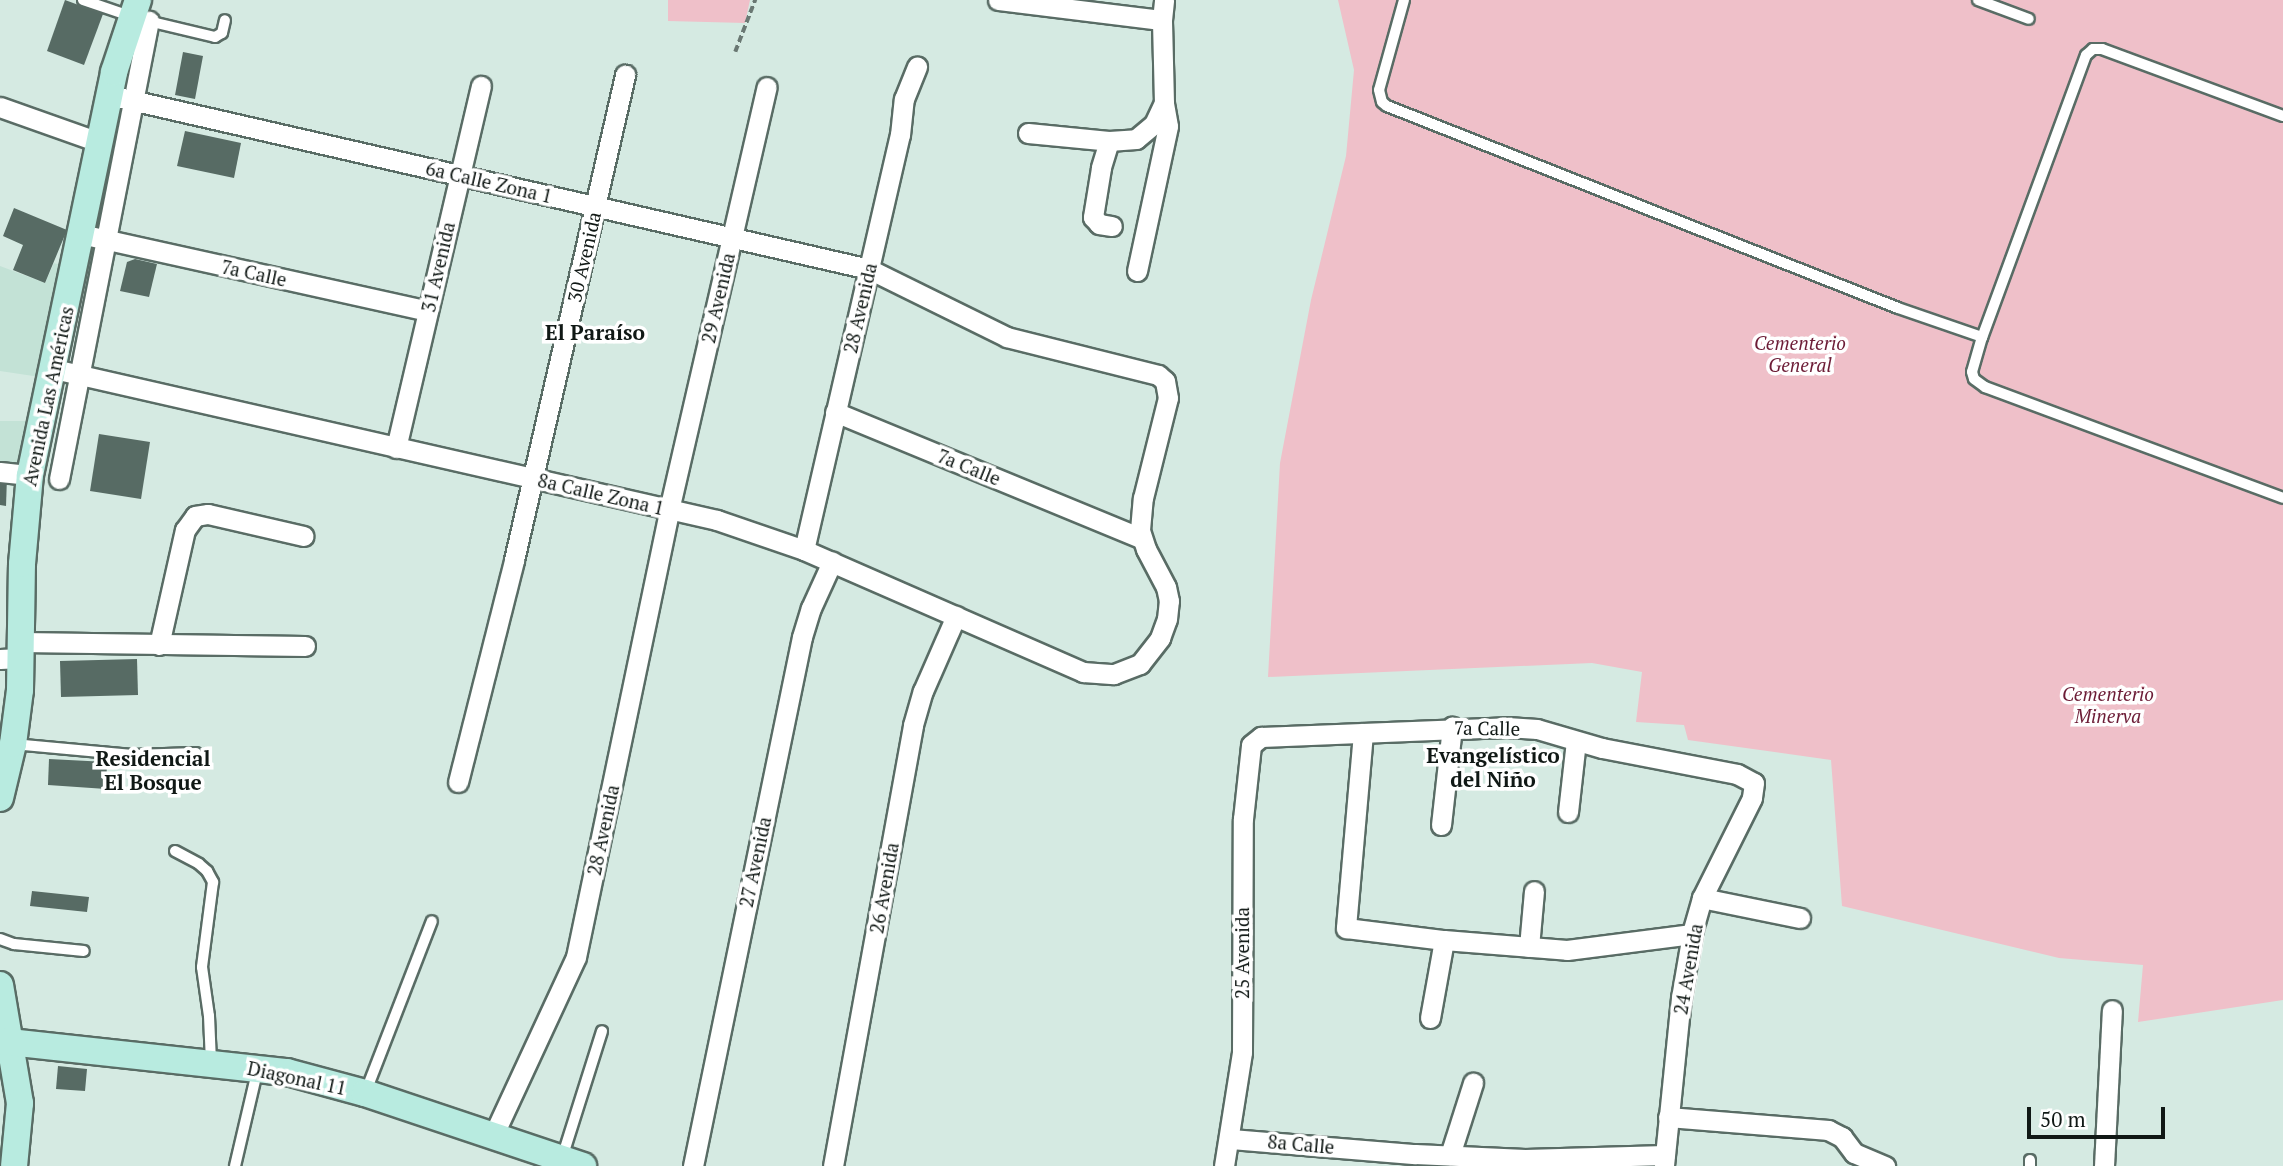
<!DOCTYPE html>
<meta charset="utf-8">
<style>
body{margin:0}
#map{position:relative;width:2283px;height:1166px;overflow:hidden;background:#d5eae2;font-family:"PT Serif",serif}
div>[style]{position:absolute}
.built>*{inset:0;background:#c3e2d6}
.green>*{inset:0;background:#efc0c9}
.building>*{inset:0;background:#576b64}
.path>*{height:3.5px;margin-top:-1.75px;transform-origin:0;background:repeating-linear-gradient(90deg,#6a7873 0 7px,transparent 0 10.5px)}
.roads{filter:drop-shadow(2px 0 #596c65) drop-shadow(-2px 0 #596c65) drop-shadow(0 2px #596c65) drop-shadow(0 -2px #596c65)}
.lane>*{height:10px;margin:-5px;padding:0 5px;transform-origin:5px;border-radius:5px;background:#fff}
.street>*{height:19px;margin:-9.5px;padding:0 9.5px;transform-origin:9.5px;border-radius:9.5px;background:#fff}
.secondary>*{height:26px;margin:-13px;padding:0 13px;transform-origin:13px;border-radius:13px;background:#b8ebe0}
span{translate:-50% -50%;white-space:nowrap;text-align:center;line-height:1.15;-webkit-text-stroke:7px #fff;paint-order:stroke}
.street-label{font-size:19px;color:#101815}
.park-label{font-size:19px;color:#6c1c36;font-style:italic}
.neighbourhood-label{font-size:21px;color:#101815;font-weight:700}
.scale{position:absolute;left:2027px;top:1107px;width:138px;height:32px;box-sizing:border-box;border:4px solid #101815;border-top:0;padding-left:9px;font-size:21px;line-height:24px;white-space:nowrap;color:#101815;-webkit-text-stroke:5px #fff;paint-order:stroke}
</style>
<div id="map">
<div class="built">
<div style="clip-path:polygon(54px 263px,66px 267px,40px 377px,0 371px,0 266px,45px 283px)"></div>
<div style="clip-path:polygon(0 421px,33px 421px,25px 463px,0 465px)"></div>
</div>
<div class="green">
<div style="clip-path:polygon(668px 0,750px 0,745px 23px,668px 21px)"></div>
<div style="clip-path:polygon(1338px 0,2283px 0,2283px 1000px,2138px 1022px,2143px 965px,2059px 958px,1842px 906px,1831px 760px,1688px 740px,1684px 725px,1636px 722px,1642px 672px,1592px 663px,1268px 677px,1280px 463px,1311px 300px,1346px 156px,1354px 70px)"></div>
</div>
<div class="building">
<div style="clip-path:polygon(65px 0,103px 14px,84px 65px,47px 51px)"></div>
<div style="clip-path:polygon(183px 52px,203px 56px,195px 99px,175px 95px)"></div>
<div style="clip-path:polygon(185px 131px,241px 143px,234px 178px,177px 166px)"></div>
<div style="clip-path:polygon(14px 208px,67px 230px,45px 283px,13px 270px,23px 245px,3px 236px)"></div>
<div style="clip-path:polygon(135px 259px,157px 264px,149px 297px,120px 291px,127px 262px)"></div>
<div style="clip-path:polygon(99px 434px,150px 442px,141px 499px,90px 491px)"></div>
<div style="clip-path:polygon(0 477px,7px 477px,6px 506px,0 505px)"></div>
<div style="clip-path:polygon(137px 659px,138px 695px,61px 697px,60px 661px)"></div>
<div style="clip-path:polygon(49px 759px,107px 762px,106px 789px,48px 785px)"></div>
<div style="clip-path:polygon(32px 891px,89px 897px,87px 912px,30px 906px)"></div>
<div style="clip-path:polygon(58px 1066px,87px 1069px,85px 1091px,56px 1089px)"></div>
</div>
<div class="path">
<div style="left:735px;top:52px;width:56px;rotate:-69deg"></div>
</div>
<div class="roads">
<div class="lane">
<div style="left:83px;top:0;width:50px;rotate:18.8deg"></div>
<div style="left:1404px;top:0;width:93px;rotate:105.5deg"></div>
<div style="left:1379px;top:90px;width:12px;rotate:76deg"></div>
<div style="left:1382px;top:102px;width:6px;rotate:39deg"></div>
<div style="left:1387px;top:106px;width:549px;rotate:21.57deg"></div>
<div style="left:1898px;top:308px;width:89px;rotate:19deg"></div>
<div style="left:1978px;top:0;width:54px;rotate:20.4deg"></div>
<div style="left:148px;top:21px;width:69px;rotate:13.4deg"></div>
<div style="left:215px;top:37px;width:8px;rotate:-30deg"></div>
<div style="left:222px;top:33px;width:13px;rotate:-77deg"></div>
<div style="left:2283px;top:116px;width:193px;rotate:-159.7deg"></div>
<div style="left:2102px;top:49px;width:9px;rotate:180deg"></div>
<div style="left:2093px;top:49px;width:9px;rotate:139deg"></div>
<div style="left:2086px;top:55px;width:301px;rotate:110.2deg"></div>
<div style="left:1982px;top:337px;width:36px;rotate:106deg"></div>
<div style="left:1972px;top:372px;width:7px;rotate:74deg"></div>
<div style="left:1974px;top:379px;width:14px;rotate:36deg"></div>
<div style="left:1985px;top:387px;width:318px;rotate:20.4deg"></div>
<div style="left:13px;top:744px;width:120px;rotate:5.3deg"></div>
<div style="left:132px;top:755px;width:64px;rotate:-1.8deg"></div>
<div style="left:175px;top:851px;width:27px;rotate:28deg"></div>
<div style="left:199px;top:864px;width:11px;rotate:41deg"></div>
<div style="left:207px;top:871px;width:13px;rotate:61deg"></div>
<div style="left:213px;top:882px;width:86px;rotate:97.4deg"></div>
<div style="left:202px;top:967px;width:49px;rotate:81.9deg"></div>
<div style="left:209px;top:1016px;width:46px;rotate:87.5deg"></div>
<div style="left:0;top:939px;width:15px;rotate:20deg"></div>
<div style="left:14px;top:944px;width:70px;rotate:5.7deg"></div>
<div style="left:366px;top:1091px;width:182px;rotate:-68.8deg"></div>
<div style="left:562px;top:1158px;width:133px;rotate:-72.5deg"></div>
<div style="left:235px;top:1166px;width:97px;rotate:-76.8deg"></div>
<div style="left:2030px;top:1166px;width:6px;rotate:-90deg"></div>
</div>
<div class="street">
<div style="left:998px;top:0;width:165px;rotate:7deg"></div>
<div style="left:0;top:107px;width:105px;rotate:19.5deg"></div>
<div style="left:1028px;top:133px;width:81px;rotate:5.6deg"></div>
<div style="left:1109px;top:141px;width:27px;rotate:-4deg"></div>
<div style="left:1136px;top:139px;width:23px;rotate:-40deg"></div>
<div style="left:1154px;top:124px;width:23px;rotate:-65deg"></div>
<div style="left:1109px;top:141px;width:28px;rotate:107deg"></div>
<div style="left:1101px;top:168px;width:50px;rotate:99.3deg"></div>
<div style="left:1093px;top:217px;width:9px;rotate:49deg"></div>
<div style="left:1099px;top:224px;width:13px;rotate:9deg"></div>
<div style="left:81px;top:234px;width:355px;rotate:12.5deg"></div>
<div style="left:1137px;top:271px;width:148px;rotate:-77.9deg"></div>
<div style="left:1168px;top:126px;width:23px;rotate:-100deg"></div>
<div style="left:1164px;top:103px;width:83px;rotate:-91.4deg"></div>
<div style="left:1162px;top:20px;width:20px;rotate:-84deg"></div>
<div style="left:54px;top:369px;width:680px;rotate:12.83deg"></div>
<div style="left:717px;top:520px;width:92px;rotate:19deg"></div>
<div style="left:804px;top:550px;width:305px;rotate:23.6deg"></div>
<div style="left:1083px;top:672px;width:31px;rotate:4deg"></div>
<div style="left:1114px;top:674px;width:28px;rotate:-21deg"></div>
<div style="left:1140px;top:664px;width:33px;rotate:-52deg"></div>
<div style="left:1160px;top:638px;width:20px;rotate:-70deg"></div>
<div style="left:1167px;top:619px;width:18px;rotate:-84deg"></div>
<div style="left:1169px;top:601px;width:14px;rotate:-102deg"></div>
<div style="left:1166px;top:587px;width:43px;rotate:-117.8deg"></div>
<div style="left:1146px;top:549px;width:20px;rotate:-108deg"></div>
<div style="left:1140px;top:530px;width:32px;rotate:-85deg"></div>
<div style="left:1143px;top:498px;width:103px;rotate:-76deg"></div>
<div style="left:1168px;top:398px;width:17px;rotate:-100deg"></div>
<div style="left:1165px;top:381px;width:9px;rotate:-139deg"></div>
<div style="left:1158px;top:375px;width:156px;rotate:-165.9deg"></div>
<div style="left:1007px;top:337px;width:154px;rotate:-153.8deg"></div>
<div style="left:869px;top:269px;width:780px;rotate:-167.1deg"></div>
<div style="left:835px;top:412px;width:331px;rotate:22.4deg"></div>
<div style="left:396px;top:448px;width:372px;rotate:-76.8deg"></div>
<div style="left:0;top:472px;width:30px;rotate:6deg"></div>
<div style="left:59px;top:479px;width:467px;rotate:-78.9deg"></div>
<div style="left:804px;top:550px;width:426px;rotate:-77deg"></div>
<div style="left:900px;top:135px;width:36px;rotate:-84deg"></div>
<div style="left:904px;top:99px;width:35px;rotate:-68deg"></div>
<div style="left:21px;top:642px;width:284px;rotate:0.8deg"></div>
<div style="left:159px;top:645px;width:118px;rotate:-77.3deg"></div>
<div style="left:185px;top:530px;width:17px;rotate:-54deg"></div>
<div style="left:195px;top:516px;width:13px;rotate:-9deg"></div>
<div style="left:208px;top:514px;width:98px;rotate:13deg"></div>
<div style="left:0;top:659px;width:20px;rotate:-3deg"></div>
<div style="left:1363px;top:733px;width:196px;rotate:95deg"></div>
<div style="left:1346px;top:928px;width:99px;rotate:7deg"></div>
<div style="left:1444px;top:940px;width:123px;rotate:4.6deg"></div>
<div style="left:1567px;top:950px;width:126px;rotate:-7.3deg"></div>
<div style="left:458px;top:782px;width:229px;rotate:-75.8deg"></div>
<div style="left:514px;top:560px;width:498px;rotate:-77.1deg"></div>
<div style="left:1568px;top:812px;width:71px;rotate:-83.6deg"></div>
<div style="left:1441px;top:825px;width:99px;rotate:-83.6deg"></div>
<div style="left:1702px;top:898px;width:100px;rotate:11.5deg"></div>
<div style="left:1529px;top:947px;width:56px;rotate:-84.9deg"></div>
<div style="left:1430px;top:1018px;width:79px;rotate:-79.8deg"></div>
<div style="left:1668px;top:1117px;width:161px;rotate:4.6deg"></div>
<div style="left:1828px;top:1130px;width:16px;rotate:27deg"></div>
<div style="left:1842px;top:1137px;width:20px;rotate:53deg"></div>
<div style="left:1854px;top:1153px;width:34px;rotate:23deg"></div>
<div style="left:493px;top:1136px;width:197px;rotate:-65.1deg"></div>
<div style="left:576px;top:957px;width:457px;rotate:-78.2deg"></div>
<div style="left:669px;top:510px;width:434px;rotate:-77deg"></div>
<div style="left:1231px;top:1139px;width:185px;rotate:4.7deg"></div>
<div style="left:1415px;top:1154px;width:110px;rotate:2.6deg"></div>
<div style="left:1525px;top:1159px;width:140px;rotate:-1.6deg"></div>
<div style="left:1450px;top:1155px;width:76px;rotate:-72.3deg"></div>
<div style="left:693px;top:1166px;width:540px;rotate:-78.36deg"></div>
<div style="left:802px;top:637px;width:30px;rotate:-73deg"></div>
<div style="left:811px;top:608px;width:51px;rotate:-65.5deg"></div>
<div style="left:833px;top:1166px;width:448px;rotate:-79.7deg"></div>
<div style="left:913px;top:725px;width:35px;rotate:-74deg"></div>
<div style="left:923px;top:691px;width:82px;rotate:-66.3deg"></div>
<div style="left:1224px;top:1166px;width:115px;rotate:-81deg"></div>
<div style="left:1242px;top:1052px;width:233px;rotate:-89.8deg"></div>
<div style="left:1243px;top:819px;width:74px;rotate:-83.8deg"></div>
<div style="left:1251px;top:745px;width:13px;rotate:-39deg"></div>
<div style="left:1261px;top:737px;width:246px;rotate:-2.3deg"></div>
<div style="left:1507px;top:727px;width:30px;rotate:4deg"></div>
<div style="left:1537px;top:729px;width:68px;rotate:16.3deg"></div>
<div style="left:1602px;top:748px;width:137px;rotate:10.9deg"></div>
<div style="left:1737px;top:774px;width:19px;rotate:28deg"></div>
<div style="left:1754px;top:783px;width:15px;rotate:98deg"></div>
<div style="left:1752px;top:798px;width:112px;rotate:116.6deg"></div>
<div style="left:1702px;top:898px;width:37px;rotate:106deg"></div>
<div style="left:1692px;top:934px;width:65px;rotate:99.8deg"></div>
<div style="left:1681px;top:998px;width:169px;rotate:95.8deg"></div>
<div style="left:2104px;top:1166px;width:156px;rotate:-87.1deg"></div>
</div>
<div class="secondary">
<div style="left:0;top:798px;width:56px;rotate:-76.5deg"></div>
<div style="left:13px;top:744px;width:54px;rotate:-82.6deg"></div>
<div style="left:20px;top:690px;width:126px;rotate:-89.1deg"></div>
<div style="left:22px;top:564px;width:89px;rotate:-84.9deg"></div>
<div style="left:30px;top:475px;width:412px;rotate:-78.2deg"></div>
<div style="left:114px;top:72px;width:76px;rotate:-71.6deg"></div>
<div style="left:0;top:985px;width:120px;rotate:80.4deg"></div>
<div style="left:20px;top:1103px;width:63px;rotate:95.4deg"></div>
<div style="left:0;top:1041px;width:289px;rotate:6.2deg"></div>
<div style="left:287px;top:1072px;width:81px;rotate:15.1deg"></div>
<div style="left:365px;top:1093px;width:230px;rotate:18.5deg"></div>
</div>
</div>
<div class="street-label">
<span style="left:489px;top:182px;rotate:13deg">6a Calle Zona 1</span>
<span style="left:584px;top:257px;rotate:-77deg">30 Avenida</span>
<span style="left:438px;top:267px;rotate:-77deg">31 Avenida</span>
<span style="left:254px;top:273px;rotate:12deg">7a Calle</span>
<span style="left:718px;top:298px;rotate:-77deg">29 Avenida</span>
<span style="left:860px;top:308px;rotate:-77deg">28 Avenida</span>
<span style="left:48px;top:396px;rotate:-78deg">Avenida Las Américas</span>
<span style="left:969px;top:467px;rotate:22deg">7a Calle</span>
<span style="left:601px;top:494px;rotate:13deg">8a Calle Zona 1</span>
<span style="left:1487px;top:728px;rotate:1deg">7a Calle</span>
<span style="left:603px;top:830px;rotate:-78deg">28 Avenida</span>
<span style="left:755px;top:862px;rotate:-78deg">27 Avenida</span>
<span style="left:884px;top:888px;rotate:-80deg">26 Avenida</span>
<span style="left:1242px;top:953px;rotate:-90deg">25 Avenida</span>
<span style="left:1688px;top:969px;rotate:-80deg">24 Avenida</span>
<span style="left:297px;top:1078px;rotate:12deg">Diagonal 11</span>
<span style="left:1301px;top:1144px;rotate:5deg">8a Calle</span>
</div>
<div class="park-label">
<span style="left:1800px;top:354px">Cementerio<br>General</span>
<span style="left:2108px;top:705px">Cementerio<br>Minerva</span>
</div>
<div class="neighbourhood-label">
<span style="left:595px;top:332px">El Paraíso</span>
<span style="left:1493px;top:767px">Evangelístico<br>del Niño</span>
<span style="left:153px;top:770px">Residencial<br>El Bosque</span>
</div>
<div class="scale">50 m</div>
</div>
